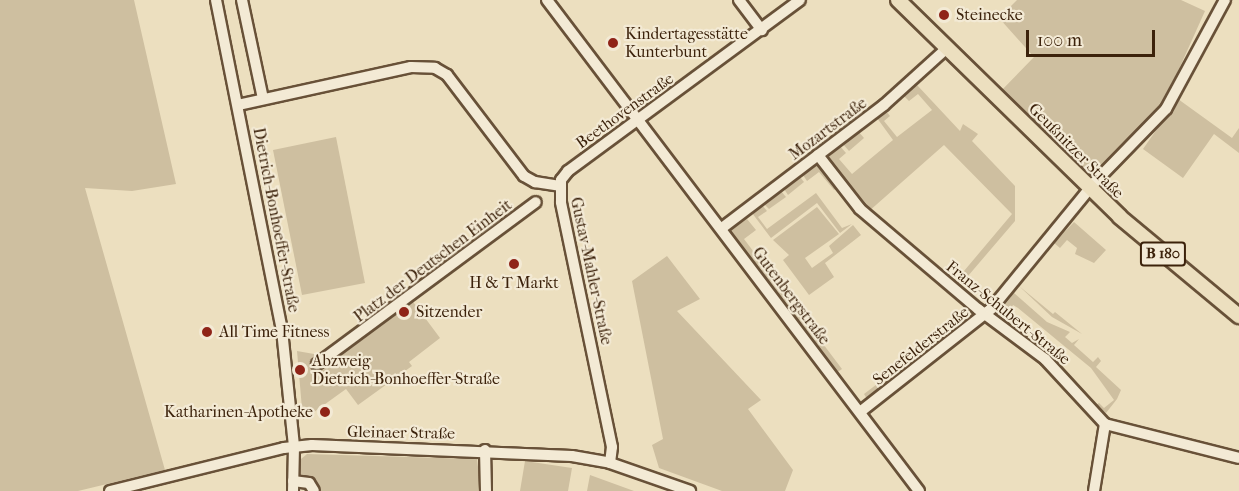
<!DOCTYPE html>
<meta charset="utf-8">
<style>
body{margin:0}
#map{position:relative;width:1239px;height:491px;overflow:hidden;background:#ecdfbf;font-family:"IM FELL French Canon",serif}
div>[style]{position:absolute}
.green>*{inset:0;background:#cebfa0}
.roads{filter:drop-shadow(2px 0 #685138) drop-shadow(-2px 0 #685138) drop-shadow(0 2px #685138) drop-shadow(0 -2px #685138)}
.minor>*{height:10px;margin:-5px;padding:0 5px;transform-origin:5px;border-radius:5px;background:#f3ead5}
.major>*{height:14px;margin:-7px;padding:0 7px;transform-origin:7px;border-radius:7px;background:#ecdfbf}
.dots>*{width:16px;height:16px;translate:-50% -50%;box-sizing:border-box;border:3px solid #f3ead5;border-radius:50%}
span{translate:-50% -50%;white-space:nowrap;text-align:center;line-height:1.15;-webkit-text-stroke:4.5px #f3ead5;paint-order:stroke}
.shield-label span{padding:2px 4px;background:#f3ead5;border:2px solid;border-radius:4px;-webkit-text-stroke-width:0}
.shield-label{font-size:15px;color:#3c220b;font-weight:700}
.poi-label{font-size:16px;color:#3c220b}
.left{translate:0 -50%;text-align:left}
.right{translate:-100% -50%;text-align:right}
.street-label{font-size:16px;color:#3c220b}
.scale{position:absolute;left:1026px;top:30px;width:129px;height:27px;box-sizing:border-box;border:3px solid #3c220b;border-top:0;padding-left:8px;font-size:18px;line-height:21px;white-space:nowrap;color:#3c220b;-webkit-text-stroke:4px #f3ead5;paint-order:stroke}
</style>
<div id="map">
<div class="green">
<div style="clip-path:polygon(0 0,134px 0,176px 184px,132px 191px,85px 188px,165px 470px,78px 491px,0 491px)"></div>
<div style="clip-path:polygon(1017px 0,1181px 0,1205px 11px,1161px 109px,1092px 180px,1000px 92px,1034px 57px,999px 18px)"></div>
<div style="clip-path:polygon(917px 85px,960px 131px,963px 124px,978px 134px,972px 141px,1015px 186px,1015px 221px,968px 276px,964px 271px,1012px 214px,944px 145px,868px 212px,826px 159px,839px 145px,846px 153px,839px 159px,852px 174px,893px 140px,877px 118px,886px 111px,890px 116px,884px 121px,897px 137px,932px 110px,918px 94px,909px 101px,904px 96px)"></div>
<div style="clip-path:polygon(1178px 99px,1232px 138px,1239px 128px,1239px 153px,1214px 134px,1183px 178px,1143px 149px)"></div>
<div style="clip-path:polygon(858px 131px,864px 138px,849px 151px,842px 143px)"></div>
<div style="clip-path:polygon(336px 137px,365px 283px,302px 295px,273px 150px)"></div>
<div style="clip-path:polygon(816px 165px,819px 165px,837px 188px,834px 190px,819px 172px,807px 181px,803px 175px)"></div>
<div style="clip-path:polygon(800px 177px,804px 182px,788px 195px,784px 189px)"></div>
<div style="clip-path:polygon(781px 191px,786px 197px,769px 209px,764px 204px)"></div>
<div style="clip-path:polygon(816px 193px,842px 228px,852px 224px,840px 233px,817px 203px,771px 238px,752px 213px,762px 205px,767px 211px,758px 217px,767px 229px)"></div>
<div style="clip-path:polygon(817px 207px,839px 234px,805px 258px,812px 268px,833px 253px,829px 246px,853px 225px,861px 235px,825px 263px,834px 277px,809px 295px,783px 260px,789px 255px,773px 240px)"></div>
<div style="clip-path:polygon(747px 219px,756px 230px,744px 239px,842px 369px,836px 373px,731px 230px)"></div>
<div style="clip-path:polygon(1074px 222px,1106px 250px,1094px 263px,1075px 254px,1077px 248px,1067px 240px,1060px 248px,1054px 243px)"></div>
<div style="clip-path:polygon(667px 256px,700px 299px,677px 311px,761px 400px,748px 409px,793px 470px,785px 491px,722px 491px,659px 468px,652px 445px,663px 439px,632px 281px)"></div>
<div style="clip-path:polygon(1019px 286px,1053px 314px,1055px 312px,1082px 334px,1052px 317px)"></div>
<div style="clip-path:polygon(1014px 293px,1047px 322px,1070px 332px,1065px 337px,1072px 343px,1079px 339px,1074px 345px,1093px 362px,1098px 357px,1101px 361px,1096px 367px,1121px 390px,1117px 399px,1106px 413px,1096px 405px,1099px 403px,1104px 408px,1114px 400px,1091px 368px,1018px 308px,1013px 305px,1005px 320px,998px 314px)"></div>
<div style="clip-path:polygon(411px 299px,440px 338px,409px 362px,412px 366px,358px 405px,346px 389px,303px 420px,297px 351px,314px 354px,323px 366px)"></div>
<div style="clip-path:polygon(965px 317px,968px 322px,867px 399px,864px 394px)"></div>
<div style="clip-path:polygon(307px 454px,477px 459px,481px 491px,318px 491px,301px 478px,301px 459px)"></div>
<div style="clip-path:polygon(525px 461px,572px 468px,568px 491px,520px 491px)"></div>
<div style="clip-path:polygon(590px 475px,634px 491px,587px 491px)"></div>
</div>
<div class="roads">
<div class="minor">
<div style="left:216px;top:0;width:337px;rotate:78.7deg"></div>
<div style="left:282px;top:330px;width:118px;rotate:84.1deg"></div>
<div style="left:294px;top:447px;width:44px;rotate:91.3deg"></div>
<div style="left:242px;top:0;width:101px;rotate:78deg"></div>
<div style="left:547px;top:0;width:616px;rotate:52.85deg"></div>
<div style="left:739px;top:0;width:38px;rotate:53deg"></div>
<div style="left:238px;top:105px;width:177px;rotate:-12.4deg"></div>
<div style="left:411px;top:67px;width:24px;rotate:2deg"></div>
<div style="left:435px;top:68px;width:14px;rotate:30deg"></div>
<div style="left:447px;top:75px;width:127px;rotate:52.7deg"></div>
<div style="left:524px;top:176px;width:13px;rotate:29deg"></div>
<div style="left:535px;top:182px;width:25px;rotate:9deg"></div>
<div style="left:818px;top:155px;width:68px;rotate:52.1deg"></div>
<div style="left:860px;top:209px;width:155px;rotate:40.3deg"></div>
<div style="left:978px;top:309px;width:84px;rotate:36.7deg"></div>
<div style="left:1045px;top:359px;width:88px;rotate:47.3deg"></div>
<div style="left:1105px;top:424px;width:138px;rotate:14.2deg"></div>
<div style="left:722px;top:228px;width:203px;rotate:-37.2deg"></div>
<div style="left:884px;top:105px;width:85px;rotate:-42.1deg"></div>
<div style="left:317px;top:364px;width:272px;rotate:-36.5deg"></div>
<div style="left:860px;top:412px;width:167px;rotate:-38.2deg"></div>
<div style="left:991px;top:309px;width:164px;rotate:-50.7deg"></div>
<div style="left:1095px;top:182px;width:102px;rotate:-45.8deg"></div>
<div style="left:1166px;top:109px;width:124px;rotate:-61.6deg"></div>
<div style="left:485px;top:450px;width:41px;rotate:88.6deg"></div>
<div style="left:610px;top:463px;width:16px;rotate:-83deg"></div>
<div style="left:612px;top:447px;width:250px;rotate:-101.8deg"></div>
<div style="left:561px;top:202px;width:22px;rotate:-90deg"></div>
<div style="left:561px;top:180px;width:11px;rotate:-52deg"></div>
<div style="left:568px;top:171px;width:288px;rotate:-36.4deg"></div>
<div style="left:293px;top:481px;width:16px;rotate:7deg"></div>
<div style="left:309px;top:483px;width:9px;rotate:58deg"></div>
<div style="left:110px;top:491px;width:179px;rotate:-13.9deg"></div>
<div style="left:284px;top:448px;width:28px;rotate:-6deg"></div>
<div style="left:312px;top:445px;width:260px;rotate:2.4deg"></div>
<div style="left:572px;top:456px;width:39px;rotate:10deg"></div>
<div style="left:610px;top:463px;width:85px;rotate:19.3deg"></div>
<div style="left:1094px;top:491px;width:68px;rotate:-80.7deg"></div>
</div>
<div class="major">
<div style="left:898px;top:0;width:310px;rotate:44.3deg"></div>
<div style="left:1120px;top:217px;width:155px;rotate:39.8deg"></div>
</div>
</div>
<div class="dots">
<div style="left:944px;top:15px;background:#8f2418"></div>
<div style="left:613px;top:43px;background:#8f2418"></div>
<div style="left:514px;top:264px;background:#8f2418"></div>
<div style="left:404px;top:312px;background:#8f2418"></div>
<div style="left:207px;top:332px;background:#8f2418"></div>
<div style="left:300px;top:370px;background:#8f2418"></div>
<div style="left:325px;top:412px;background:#8f2418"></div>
</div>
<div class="shield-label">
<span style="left:1163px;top:254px">B 180</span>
</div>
<div class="poi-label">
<span class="left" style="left:956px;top:15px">Steinecke</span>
<span class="left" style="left:625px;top:43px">Kindertagesstätte<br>Kunterbunt</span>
<span style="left:514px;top:283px">H &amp; T Markt</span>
<span class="left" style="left:416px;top:312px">Sitzender</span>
<span class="left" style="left:219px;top:332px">All Time Fitness</span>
<span class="left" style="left:312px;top:370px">Abzweig<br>Dietrich-Bonhoeffer-Straße</span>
<span class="right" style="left:313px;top:412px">Katharinen-Apotheke</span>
</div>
<div class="street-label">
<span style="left:625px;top:111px;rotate:-36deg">Beethovenstraße</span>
<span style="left:828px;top:129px;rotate:-37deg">Mozartstraße</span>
<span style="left:1076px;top:151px;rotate:45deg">Geußnitzer Straße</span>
<span style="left:276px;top:220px;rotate:79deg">Dietrich-Bonhoeffer-Straße</span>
<span style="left:433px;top:261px;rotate:-37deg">Platz der Deutschen Einheit</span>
<span style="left:591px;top:271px;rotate:78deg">Gustav-Mahler-Straße</span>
<span style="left:791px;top:296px;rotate:53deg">Gutenbergstraße</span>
<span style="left:1008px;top:313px;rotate:39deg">Franz-Schubert-Straße</span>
<span style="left:921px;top:346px;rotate:-38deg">Senefelderstraße</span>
<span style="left:401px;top:433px;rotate:1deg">Gleinaer Straße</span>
</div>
<div class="scale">100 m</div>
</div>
